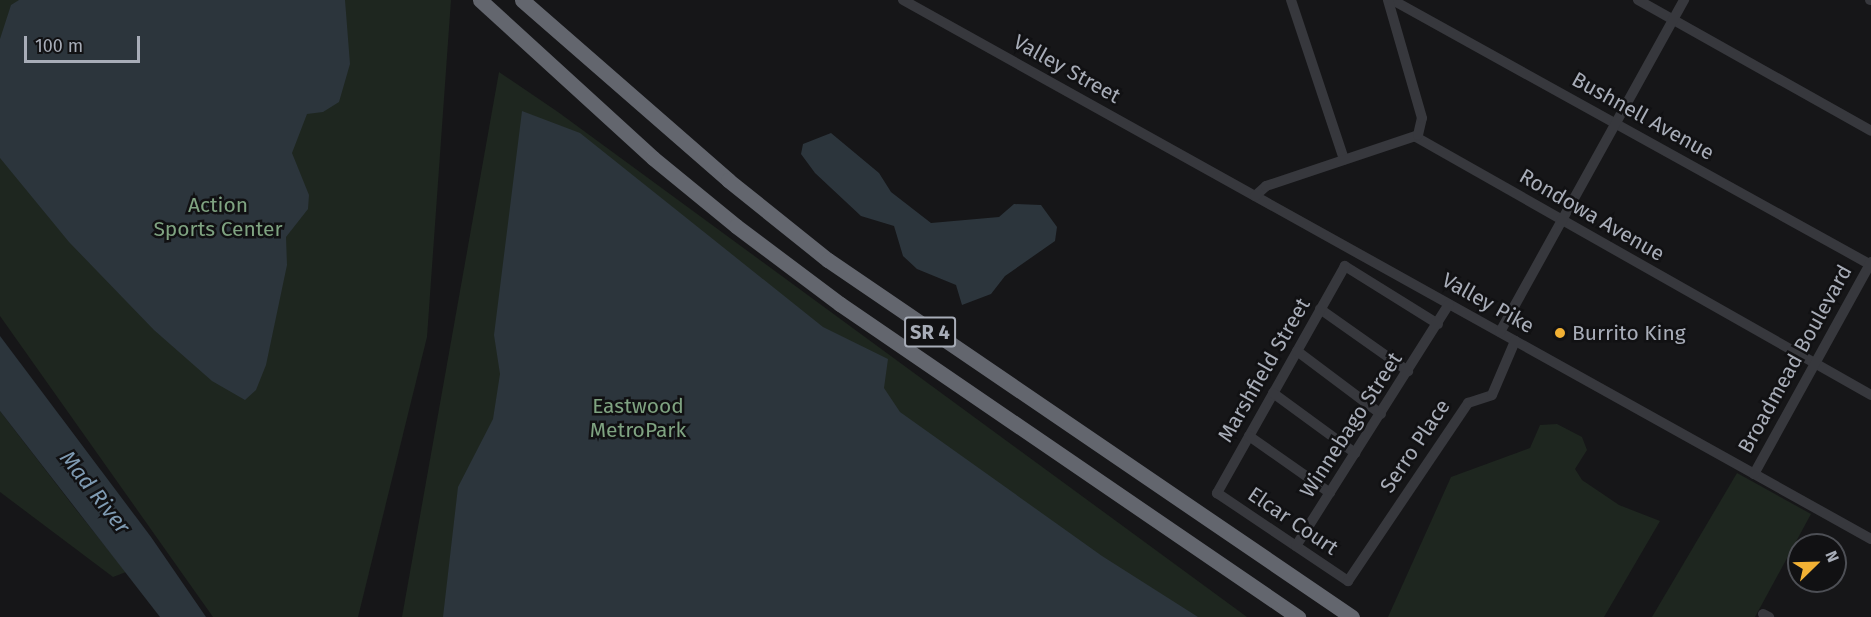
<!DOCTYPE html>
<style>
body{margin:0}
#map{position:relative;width:1871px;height:617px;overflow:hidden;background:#161618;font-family:"Fira Sans",sans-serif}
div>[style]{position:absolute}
.green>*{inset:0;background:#1e261f}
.water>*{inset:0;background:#2c353c}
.minor>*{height:10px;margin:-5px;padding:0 5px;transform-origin:5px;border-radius:5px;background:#37383d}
.highway>*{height:15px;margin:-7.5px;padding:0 7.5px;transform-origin:7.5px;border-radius:7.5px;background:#63666e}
.dots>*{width:16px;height:16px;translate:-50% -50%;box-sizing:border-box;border:3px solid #111113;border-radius:50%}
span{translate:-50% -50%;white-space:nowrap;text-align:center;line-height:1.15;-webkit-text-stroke:5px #111113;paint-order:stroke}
.shield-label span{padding:2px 4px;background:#111113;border:2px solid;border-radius:4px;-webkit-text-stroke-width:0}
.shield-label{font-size:20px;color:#a8adb8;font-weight:700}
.street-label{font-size:21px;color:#a8adb8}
.park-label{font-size:21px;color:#7fa381}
.poi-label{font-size:21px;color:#a8adb8}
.left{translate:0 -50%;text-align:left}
.water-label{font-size:22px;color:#7f9bb3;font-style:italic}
.north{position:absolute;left:1787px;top:533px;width:60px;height:60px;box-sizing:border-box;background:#111113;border:2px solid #4d4f55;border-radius:50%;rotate:67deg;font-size:16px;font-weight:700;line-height:24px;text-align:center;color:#a8adb8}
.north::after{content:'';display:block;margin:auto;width:21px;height:27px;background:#f2b134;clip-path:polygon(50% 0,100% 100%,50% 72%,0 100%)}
.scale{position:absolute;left:24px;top:36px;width:116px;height:27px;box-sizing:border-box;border:3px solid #a8adb8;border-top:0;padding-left:8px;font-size:18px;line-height:21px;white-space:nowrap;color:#a8adb8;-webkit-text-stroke:4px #111113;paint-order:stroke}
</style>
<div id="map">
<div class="green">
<div style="clip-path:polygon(0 0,451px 0,427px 337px,358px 617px,213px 617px,0 316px)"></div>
<div style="clip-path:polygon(499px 72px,558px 112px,1247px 617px,402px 617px)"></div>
<div style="clip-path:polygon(0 411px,74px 507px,126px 572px,113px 577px,0 492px)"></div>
<div style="clip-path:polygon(1557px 424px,1582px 437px,1587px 450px,1575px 469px,1582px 480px,1619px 505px,1660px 521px,1604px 617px,1388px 617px,1451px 477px,1530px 448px,1540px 425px)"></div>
<div style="clip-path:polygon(1737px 473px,1811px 514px,1755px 617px,1652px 617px)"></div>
</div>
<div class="water">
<div style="clip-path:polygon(19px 0,345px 0,350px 64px,339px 102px,323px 112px,307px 114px,292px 153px,309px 195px,308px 209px,286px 237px,287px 265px,266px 365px,256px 390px,245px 400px,212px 381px,154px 330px,69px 242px,0 158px,0 39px,11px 5px)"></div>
<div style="clip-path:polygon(522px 111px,580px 133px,823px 327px,888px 359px,884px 388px,900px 412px,1102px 556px,1198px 617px,443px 617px,458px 487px,493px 419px,500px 374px,494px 335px)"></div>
<div style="clip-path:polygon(831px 133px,879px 173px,891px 192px,931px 223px,999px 217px,1014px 204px,1041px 205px,1057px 227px,1055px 241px,1005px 276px,991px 294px,962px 305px,956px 285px,917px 269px,903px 256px,894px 226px,861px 216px,815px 173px,801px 154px,803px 144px)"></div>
<div style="clip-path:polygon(0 336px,151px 537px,206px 617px,160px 617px,0 411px)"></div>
</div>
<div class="minor">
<div style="left:903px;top:0;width:1108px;rotate:29.11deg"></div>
<div style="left:1291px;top:0;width:168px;rotate:71.6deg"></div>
<div style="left:1638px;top:0;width:267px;rotate:29.3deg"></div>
<div style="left:1870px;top:0;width:1px"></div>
<div style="left:1396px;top:2px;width:543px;rotate:28.97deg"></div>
<div style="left:1416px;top:137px;width:523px;rotate:29.55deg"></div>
<div style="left:1255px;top:196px;width:15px;rotate:-42deg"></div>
<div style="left:1266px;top:186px;width:160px;rotate:-18.5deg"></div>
<div style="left:1418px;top:135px;width:17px;rotate:-77deg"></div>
<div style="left:1422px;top:118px;width:123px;rotate:-106.1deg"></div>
<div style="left:1320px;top:309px;width:108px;rotate:35.2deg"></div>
<div style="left:1438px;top:324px;width:110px;rotate:-148.1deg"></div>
<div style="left:1345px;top:266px;width:261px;rotate:119.4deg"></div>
<div style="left:1217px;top:493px;width:158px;rotate:33.9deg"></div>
<div style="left:1348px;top:581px;width:215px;rotate:-56deg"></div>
<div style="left:1468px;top:403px;width:25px;rotate:-18deg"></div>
<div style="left:1492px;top:395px;width:59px;rotate:-66.9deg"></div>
<div style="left:1500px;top:332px;width:380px;rotate:-61deg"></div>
<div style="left:1297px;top:351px;width:105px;rotate:36.9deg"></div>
<div style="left:1273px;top:393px;width:102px;rotate:36.2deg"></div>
<div style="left:1249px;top:436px;width:99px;rotate:35.1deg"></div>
<div style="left:1754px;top:474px;width:242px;rotate:-61.1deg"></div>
<div style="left:1296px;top:546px;width:286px;rotate:-57.7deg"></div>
<div style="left:1763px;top:614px;width:7px;rotate:27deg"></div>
</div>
<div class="highway">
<div style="left:480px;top:0;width:234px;rotate:42.4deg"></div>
<div style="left:653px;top:158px;width:107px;rotate:39.3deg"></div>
<div style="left:736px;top:226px;width:130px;rotate:36.9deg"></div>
<div style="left:840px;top:304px;width:555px;rotate:34.35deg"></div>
<div style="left:522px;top:0;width:274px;rotate:41.1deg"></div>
<div style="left:728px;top:180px;width:128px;rotate:38.7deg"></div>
<div style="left:828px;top:260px;width:634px;rotate:34.27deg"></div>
</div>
<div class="dots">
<div style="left:1560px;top:333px;background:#f2b134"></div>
</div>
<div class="shield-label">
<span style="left:930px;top:332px">SR 4</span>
</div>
<div class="street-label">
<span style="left:1067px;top:69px;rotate:29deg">Valley Street</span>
<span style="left:1643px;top:116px;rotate:29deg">Bushnell Avenue</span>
<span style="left:1592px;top:215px;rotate:30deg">Rondowa Avenue</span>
<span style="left:1488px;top:303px;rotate:29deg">Valley Pike</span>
<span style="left:1795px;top:359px;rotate:-61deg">Broadmead Boulevard</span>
<span style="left:1264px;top:370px;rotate:-60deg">Marshfield Street</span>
<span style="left:1351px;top:425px;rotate:-57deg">Winnebago Street</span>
<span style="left:1415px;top:446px;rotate:-56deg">Serro Place</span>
<span style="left:1293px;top:521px;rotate:34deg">Elcar Court</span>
</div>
<div class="park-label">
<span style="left:218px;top:217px">Action<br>Sports Center</span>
<span style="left:638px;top:418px">Eastwood<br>MetroPark</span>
</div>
<div class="poi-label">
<span class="left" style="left:1572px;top:333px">Burrito King</span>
</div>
<div class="water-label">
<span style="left:95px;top:492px;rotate:52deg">Mad River</span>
</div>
<div class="north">N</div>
<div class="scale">100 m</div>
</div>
